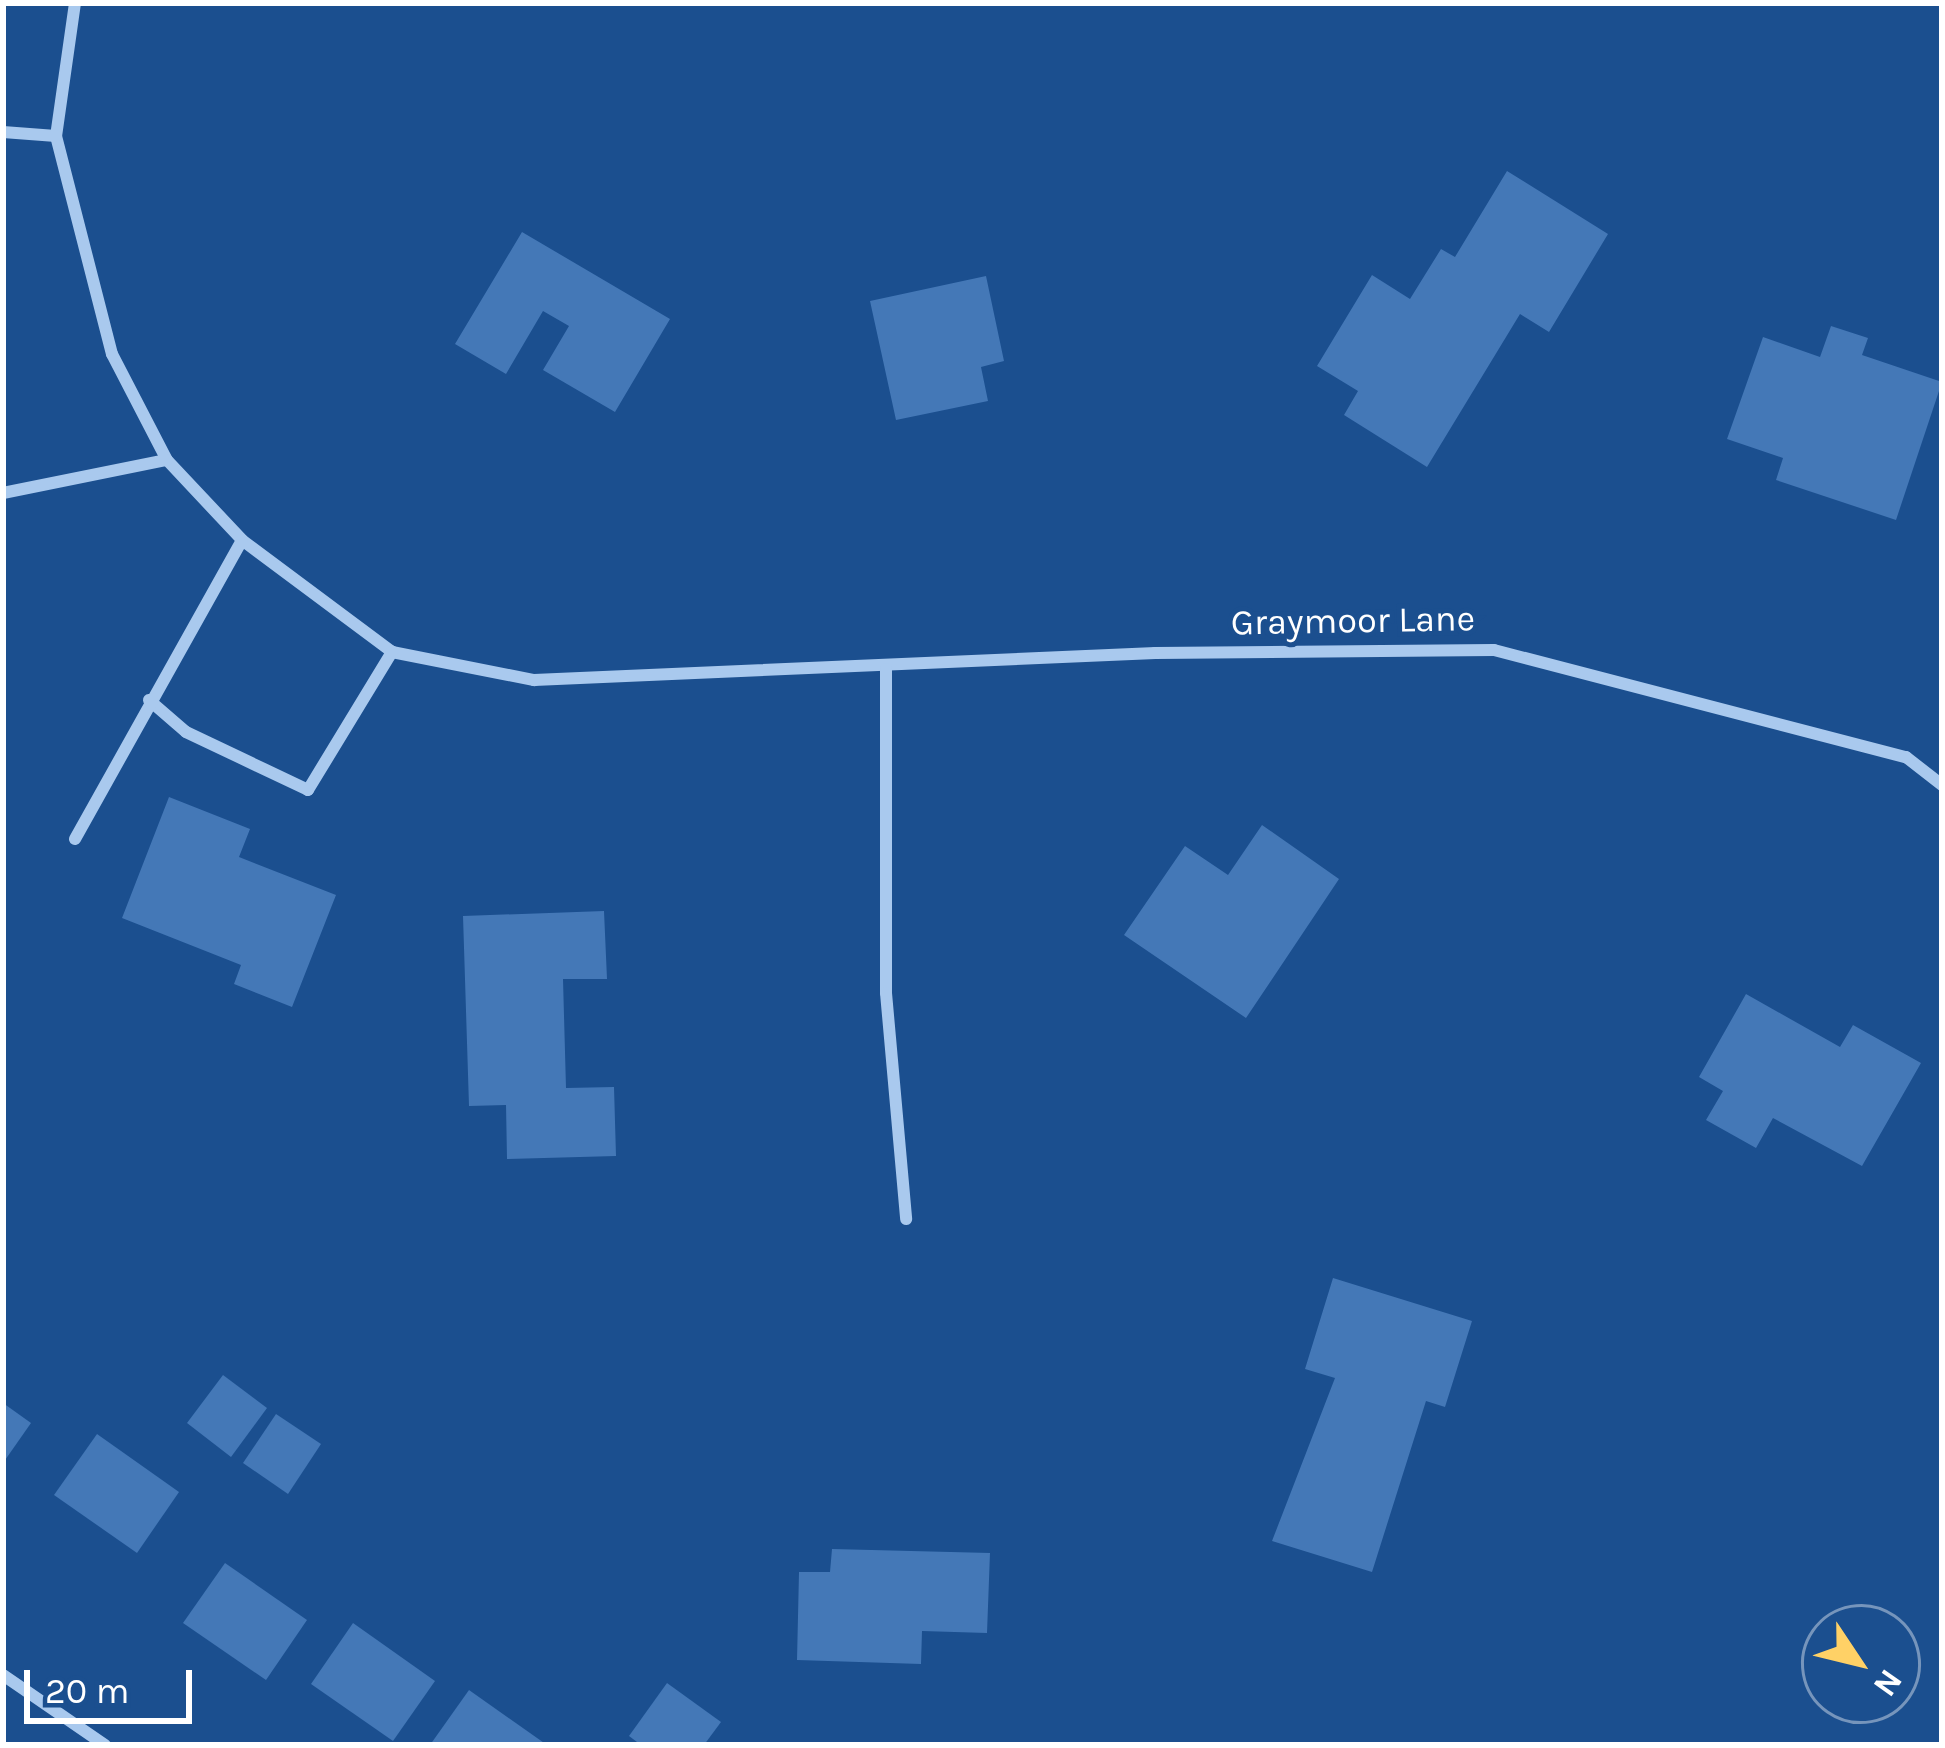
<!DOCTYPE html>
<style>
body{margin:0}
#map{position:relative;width:1945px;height:1748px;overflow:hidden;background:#1b4f8f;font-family:Karla,sans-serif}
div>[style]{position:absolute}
.building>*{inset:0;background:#4478b7}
.minor>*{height:12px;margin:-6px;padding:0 6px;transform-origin:6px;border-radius:6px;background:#a9c9ee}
span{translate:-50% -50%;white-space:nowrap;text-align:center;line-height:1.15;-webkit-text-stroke:10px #1b4f8f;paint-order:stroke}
.street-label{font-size:36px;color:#fff}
.frame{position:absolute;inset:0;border:6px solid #fff;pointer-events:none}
.north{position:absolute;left:1801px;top:1604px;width:120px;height:120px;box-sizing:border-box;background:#1b4f8f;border:3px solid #7695bc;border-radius:50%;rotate:125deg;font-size:33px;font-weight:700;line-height:48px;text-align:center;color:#fff}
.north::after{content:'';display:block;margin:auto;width:42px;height:54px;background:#ffd166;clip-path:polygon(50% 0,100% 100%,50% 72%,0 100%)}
.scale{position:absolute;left:24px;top:1670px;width:168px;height:54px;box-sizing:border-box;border:6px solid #fff;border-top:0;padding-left:15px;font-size:36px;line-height:42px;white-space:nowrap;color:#fff;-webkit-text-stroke:9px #1b4f8f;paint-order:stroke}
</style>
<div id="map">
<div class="building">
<div style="clip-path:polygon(1507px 171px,1608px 234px,1549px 332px,1520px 314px,1427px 467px,1344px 415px,1358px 391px,1317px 366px,1372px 275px,1410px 299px,1441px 249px,1455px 257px)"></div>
<div style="clip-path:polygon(522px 232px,670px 319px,615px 412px,543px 370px,569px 326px,543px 311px,506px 374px,455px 344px)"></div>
<div style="clip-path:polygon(986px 276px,1004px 361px,981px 367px,988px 401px,896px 420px,870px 301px)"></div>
<div style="clip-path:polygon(1831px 326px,1868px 338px,1862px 355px,1942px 382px,1896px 520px,1776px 480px,1783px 458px,1727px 439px,1763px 337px,1820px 357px)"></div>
<div style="clip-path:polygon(169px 797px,250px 829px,239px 857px,336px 895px,292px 1007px,234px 984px,241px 965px,122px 918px)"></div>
<div style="clip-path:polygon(1262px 825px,1339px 879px,1246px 1018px,1124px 935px,1185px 846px,1228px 875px)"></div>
<div style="clip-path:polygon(604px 911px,607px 979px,563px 979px,566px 1088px,614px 1087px,616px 1156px,507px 1159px,506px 1105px,469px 1106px,463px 916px)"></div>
<div style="clip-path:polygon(1746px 994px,1840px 1047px,1853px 1025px,1921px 1063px,1862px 1166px,1773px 1118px,1756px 1148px,1706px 1120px,1723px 1091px,1699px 1077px)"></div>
<div style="clip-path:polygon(1333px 1278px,1472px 1321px,1445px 1407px,1426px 1401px,1372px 1572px,1272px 1541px,1335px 1378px,1305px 1369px)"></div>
<div style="clip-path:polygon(223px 1375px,267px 1408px,231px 1457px,187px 1423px)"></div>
<div style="clip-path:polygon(3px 1403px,31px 1423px,3px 1463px)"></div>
<div style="clip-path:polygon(276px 1414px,321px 1444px,288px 1494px,243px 1463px)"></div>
<div style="clip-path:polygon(97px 1434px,179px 1492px,137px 1553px,54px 1495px)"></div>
<div style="clip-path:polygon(832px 1549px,990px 1553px,987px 1633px,922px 1631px,921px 1664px,797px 1660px,799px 1572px,830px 1572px)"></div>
<div style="clip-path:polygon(225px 1563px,307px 1620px,266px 1680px,183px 1623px)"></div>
<div style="clip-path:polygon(353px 1623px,435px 1681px,393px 1741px,311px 1684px)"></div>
<div style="clip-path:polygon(667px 1683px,721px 1722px,704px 1745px,641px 1745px,629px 1736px)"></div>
<div style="clip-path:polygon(469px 1690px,547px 1745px,430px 1745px)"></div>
</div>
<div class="minor">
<div style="left:75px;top:3px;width:134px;rotate:98.1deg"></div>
<div style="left:56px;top:136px;width:225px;rotate:75.6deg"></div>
<div style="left:112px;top:354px;width:119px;rotate:62.6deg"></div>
<div style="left:167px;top:460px;width:110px;rotate:46.8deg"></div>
<div style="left:242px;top:540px;width:187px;rotate:36.7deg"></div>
<div style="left:392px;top:652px;width:145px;rotate:11.2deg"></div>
<div style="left:534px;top:680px;width:622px;rotate:-2.49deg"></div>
<div style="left:1155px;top:653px;width:339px;rotate:-0.5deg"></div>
<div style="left:1494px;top:650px;width:426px;rotate:14.6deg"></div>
<div style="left:1906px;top:757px;width:46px;rotate:37.9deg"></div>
<div style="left:3px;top:132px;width:53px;rotate:4.3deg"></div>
<div style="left:3px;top:493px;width:167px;rotate:-11.4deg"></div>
<div style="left:886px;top:669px;width:324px;rotate:90deg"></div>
<div style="left:886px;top:993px;width:227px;rotate:84.9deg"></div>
<div style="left:149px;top:700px;width:49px;rotate:40.9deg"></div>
<div style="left:186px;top:732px;width:135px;rotate:25.4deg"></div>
<div style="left:308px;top:790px;width:162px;rotate:-58.7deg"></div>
<div style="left:75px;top:839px;width:342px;rotate:-60.8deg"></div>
<div style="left:3px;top:1675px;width:124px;rotate:34.5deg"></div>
</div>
<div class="street-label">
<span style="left:1353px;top:621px;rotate:-1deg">Graymoor Lane</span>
</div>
<div class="frame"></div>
<div class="north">N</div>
<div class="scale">20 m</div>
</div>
